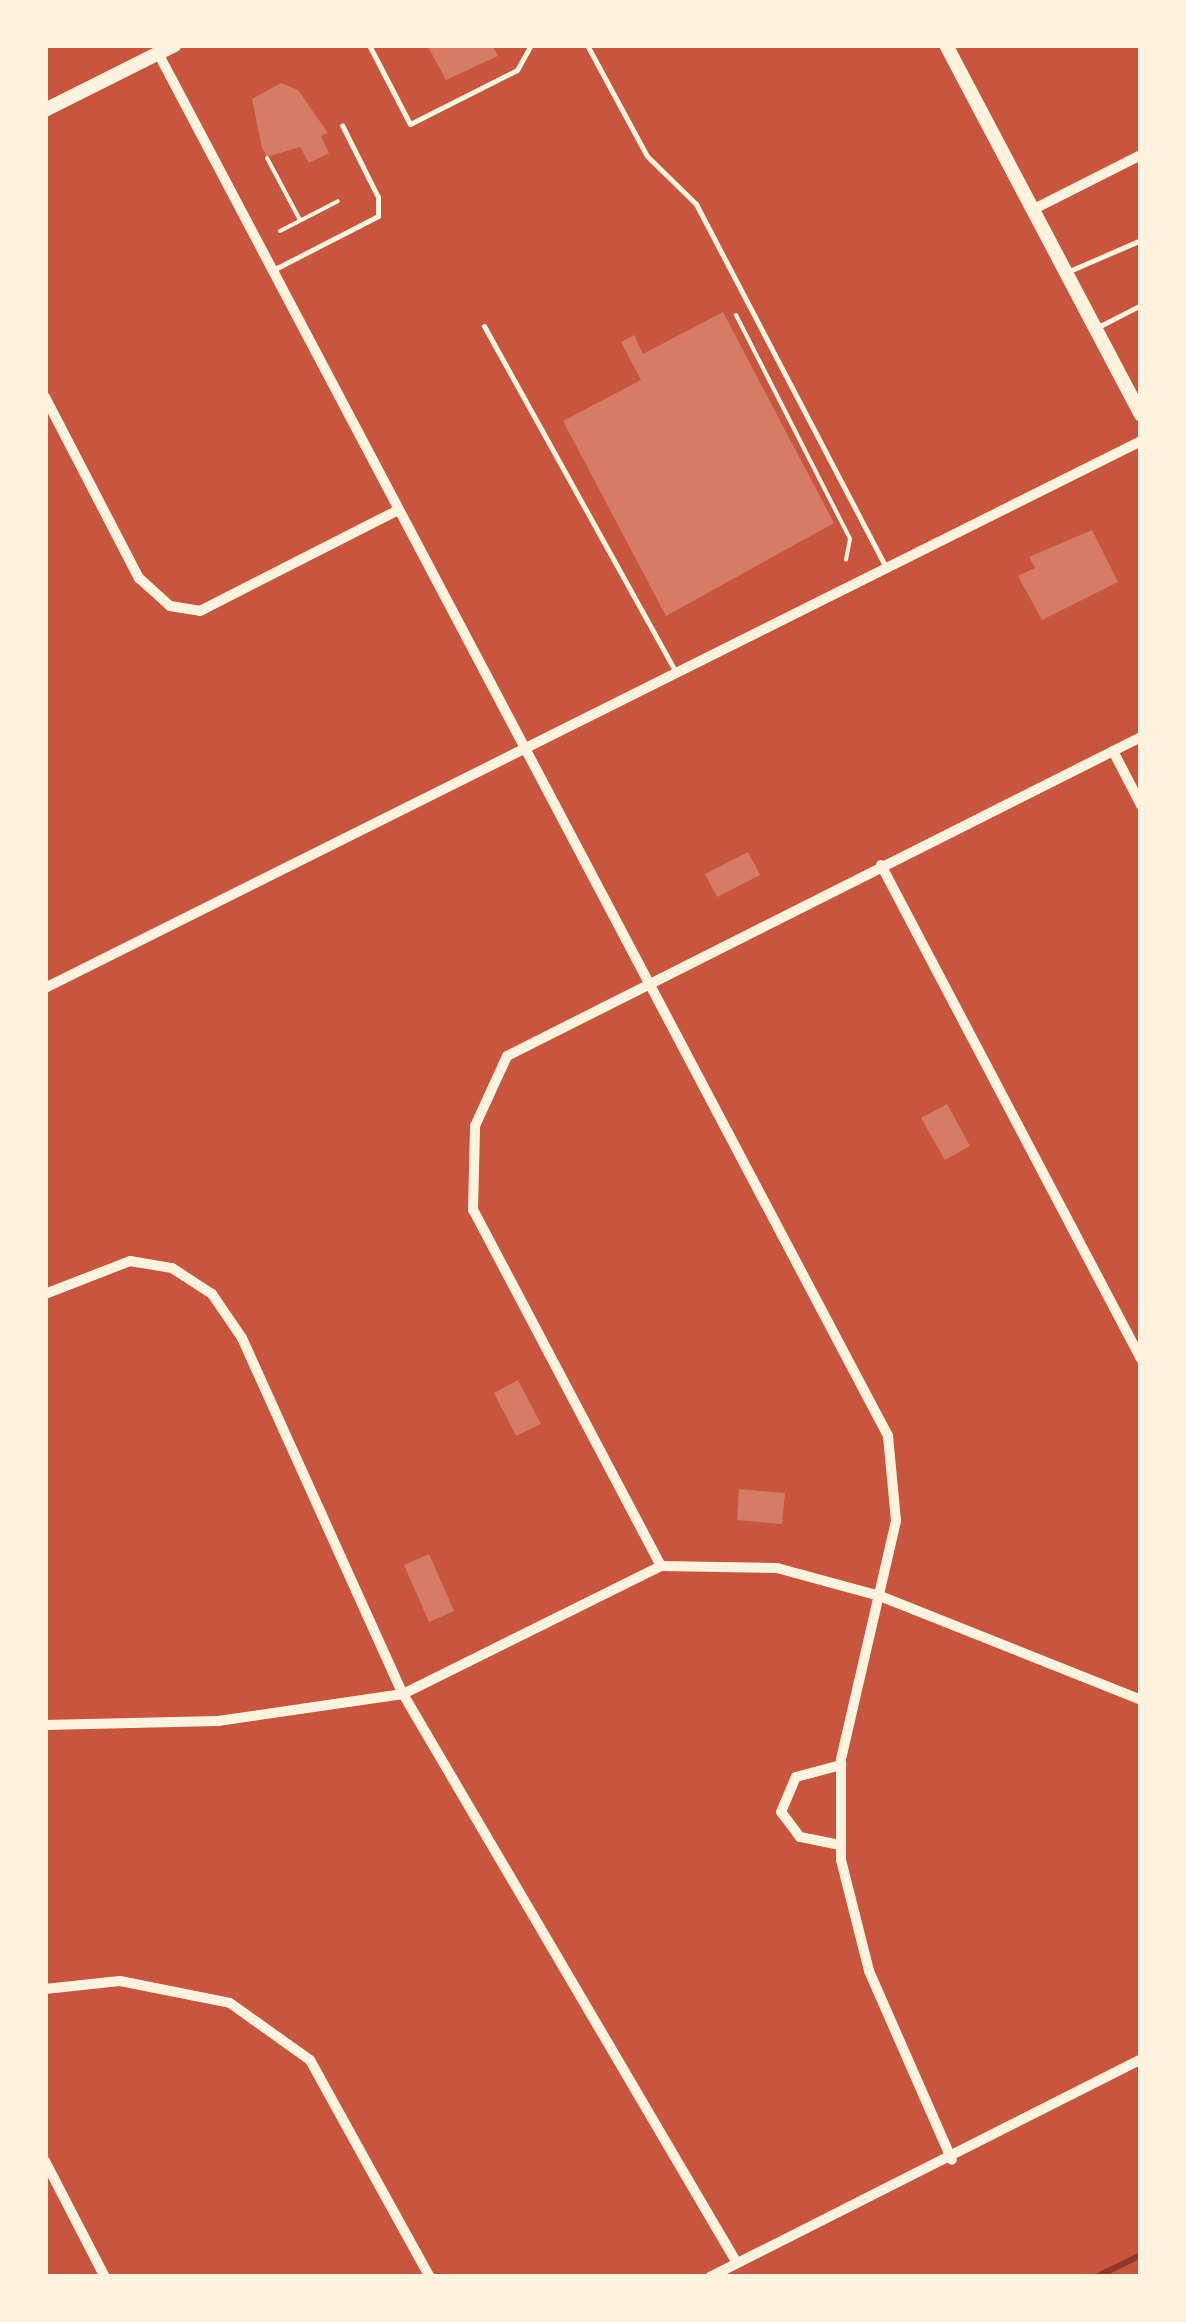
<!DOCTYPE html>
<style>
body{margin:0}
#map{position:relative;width:1186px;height:2322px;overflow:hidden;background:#c8553d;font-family:Karla,sans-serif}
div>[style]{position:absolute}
.stream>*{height:6px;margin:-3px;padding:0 3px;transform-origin:3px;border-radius:3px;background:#8f3625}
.building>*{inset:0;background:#d67c66}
.path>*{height:4px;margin:-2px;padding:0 2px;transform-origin:2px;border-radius:2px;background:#fff3e0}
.service>*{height:5px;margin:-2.5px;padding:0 2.5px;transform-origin:2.5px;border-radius:2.5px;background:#fff3e0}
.minor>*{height:10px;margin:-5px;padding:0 5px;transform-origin:5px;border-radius:5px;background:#fff3e0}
.tertiary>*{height:14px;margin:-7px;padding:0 7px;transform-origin:7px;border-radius:7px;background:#fff3e0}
span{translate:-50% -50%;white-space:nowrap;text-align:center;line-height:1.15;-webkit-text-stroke:8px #fff3e0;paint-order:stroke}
.frame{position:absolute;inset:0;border:48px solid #fff3e0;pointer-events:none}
</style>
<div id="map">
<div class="stream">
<div style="left:1096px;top:2277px;width:50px;rotate:-26.1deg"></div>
</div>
<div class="building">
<div style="clip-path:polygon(427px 45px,492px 45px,498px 56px,446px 80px)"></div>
<div style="clip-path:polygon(281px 83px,298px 90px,328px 133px,321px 136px,329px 153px,309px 163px,300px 147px,267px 157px,262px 148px,252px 99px)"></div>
<div style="clip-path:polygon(723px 312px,834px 523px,666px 616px,563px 421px,641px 380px,621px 342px,634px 335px,643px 354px)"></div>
<div style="clip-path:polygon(1092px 530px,1118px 582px,1042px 620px,1018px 576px,1035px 568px,1029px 557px)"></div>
<div style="clip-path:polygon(748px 852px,760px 875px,717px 897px,705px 874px)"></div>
<div style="clip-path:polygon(947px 1104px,970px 1146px,945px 1160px,921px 1118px)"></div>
<div style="clip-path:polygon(518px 1380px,541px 1424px,516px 1436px,494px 1393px)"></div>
<div style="clip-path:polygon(739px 1489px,785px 1493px,782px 1524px,737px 1520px)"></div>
<div style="clip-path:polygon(429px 1554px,454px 1611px,429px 1622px,404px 1565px)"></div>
</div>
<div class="path">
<div style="left:267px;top:158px;width:70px;rotate:62deg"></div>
<div style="left:280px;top:231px;width:65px;rotate:-27.3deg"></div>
<div style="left:736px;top:315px;width:251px;rotate:63deg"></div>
<div style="left:850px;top:539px;width:21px;rotate:101deg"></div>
</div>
<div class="service">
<div style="left:369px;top:45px;width:89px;rotate:62.6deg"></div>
<div style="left:410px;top:124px;width:120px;rotate:-26.8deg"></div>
<div style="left:517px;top:70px;width:29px;rotate:-61deg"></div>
<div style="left:587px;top:45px;width:126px;rotate:61.6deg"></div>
<div style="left:647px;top:156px;width:69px;rotate:44.4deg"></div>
<div style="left:696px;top:204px;width:408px;rotate:62.4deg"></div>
<div style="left:275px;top:269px;width:116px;rotate:-27.2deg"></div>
<div style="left:378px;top:216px;width:19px;rotate:-90deg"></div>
<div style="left:378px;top:197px;width:80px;rotate:-116.6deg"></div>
<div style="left:1067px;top:272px;width:81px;rotate:-23.4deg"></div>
<div style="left:484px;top:326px;width:394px;rotate:61deg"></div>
<div style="left:1098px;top:327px;width:48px;rotate:-27.1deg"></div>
</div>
<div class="minor">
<div style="left:158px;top:53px;width:1564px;rotate:62.17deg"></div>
<div style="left:888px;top:1436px;width:85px;rotate:84.6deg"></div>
<div style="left:896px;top:1521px;width:245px;rotate:103deg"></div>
<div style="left:841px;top:1760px;width:100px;rotate:90deg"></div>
<div style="left:841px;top:1860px;width:114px;rotate:75.8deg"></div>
<div style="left:869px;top:1971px;width:206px;rotate:66.3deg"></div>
<div style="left:1032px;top:210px;width:122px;rotate:-26.8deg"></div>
<div style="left:45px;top:397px;width:204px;rotate:62.6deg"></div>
<div style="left:139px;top:578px;width:42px;rotate:42.1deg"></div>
<div style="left:170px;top:606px;width:30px;rotate:9deg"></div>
<div style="left:200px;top:611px;width:222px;rotate:-27deg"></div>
<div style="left:1113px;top:751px;width:61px;rotate:62.6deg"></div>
<div style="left:881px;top:865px;width:558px;rotate:62.24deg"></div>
<div style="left:45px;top:988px;width:1225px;rotate:-26.52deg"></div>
<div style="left:45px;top:1294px;width:91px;rotate:-21.2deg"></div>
<div style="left:130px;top:1261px;width:43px;rotate:9.5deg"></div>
<div style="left:172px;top:1268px;width:48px;rotate:33deg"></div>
<div style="left:212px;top:1294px;width:53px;rotate:55.7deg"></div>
<div style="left:242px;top:1338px;width:391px;rotate:65.7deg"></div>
<div style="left:403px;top:1694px;width:660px;rotate:59.59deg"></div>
<div style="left:661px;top:1566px;width:403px;rotate:-117.8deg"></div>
<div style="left:473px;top:1210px;width:84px;rotate:-88.6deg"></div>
<div style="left:475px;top:1126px;width:77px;rotate:-65.4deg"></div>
<div style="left:507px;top:1056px;width:710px;rotate:-26.71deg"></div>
<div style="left:45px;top:1725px;width:173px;rotate:-1.3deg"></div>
<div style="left:218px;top:1721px;width:187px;rotate:-8.3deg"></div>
<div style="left:403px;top:1694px;width:288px;rotate:-26.4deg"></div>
<div style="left:661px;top:1566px;width:116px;rotate:1deg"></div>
<div style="left:777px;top:1568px;width:107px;rotate:15.2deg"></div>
<div style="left:880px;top:1596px;width:281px;rotate:21.7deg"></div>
<div style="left:840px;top:1845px;width:41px;rotate:-168.7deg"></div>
<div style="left:800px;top:1837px;width:31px;rotate:-127deg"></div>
<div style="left:781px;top:1812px;width:38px;rotate:-67deg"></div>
<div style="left:796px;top:1777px;width:47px;rotate:-14.9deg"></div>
<div style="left:45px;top:1989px;width:75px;rotate:-6.1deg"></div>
<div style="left:120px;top:1981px;width:112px;rotate:11.3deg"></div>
<div style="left:230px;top:2003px;width:98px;rotate:35.5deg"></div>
<div style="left:310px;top:2060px;width:248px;rotate:61.1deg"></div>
<div style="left:45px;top:2161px;width:131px;rotate:62.7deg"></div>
<div style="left:710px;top:2277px;width:483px;rotate:-26.8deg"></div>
</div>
<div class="tertiary">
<div style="left:946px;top:45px;width:418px;rotate:62.2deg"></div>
<div style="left:45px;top:110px;width:145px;rotate:-26.6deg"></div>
</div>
<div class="frame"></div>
</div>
